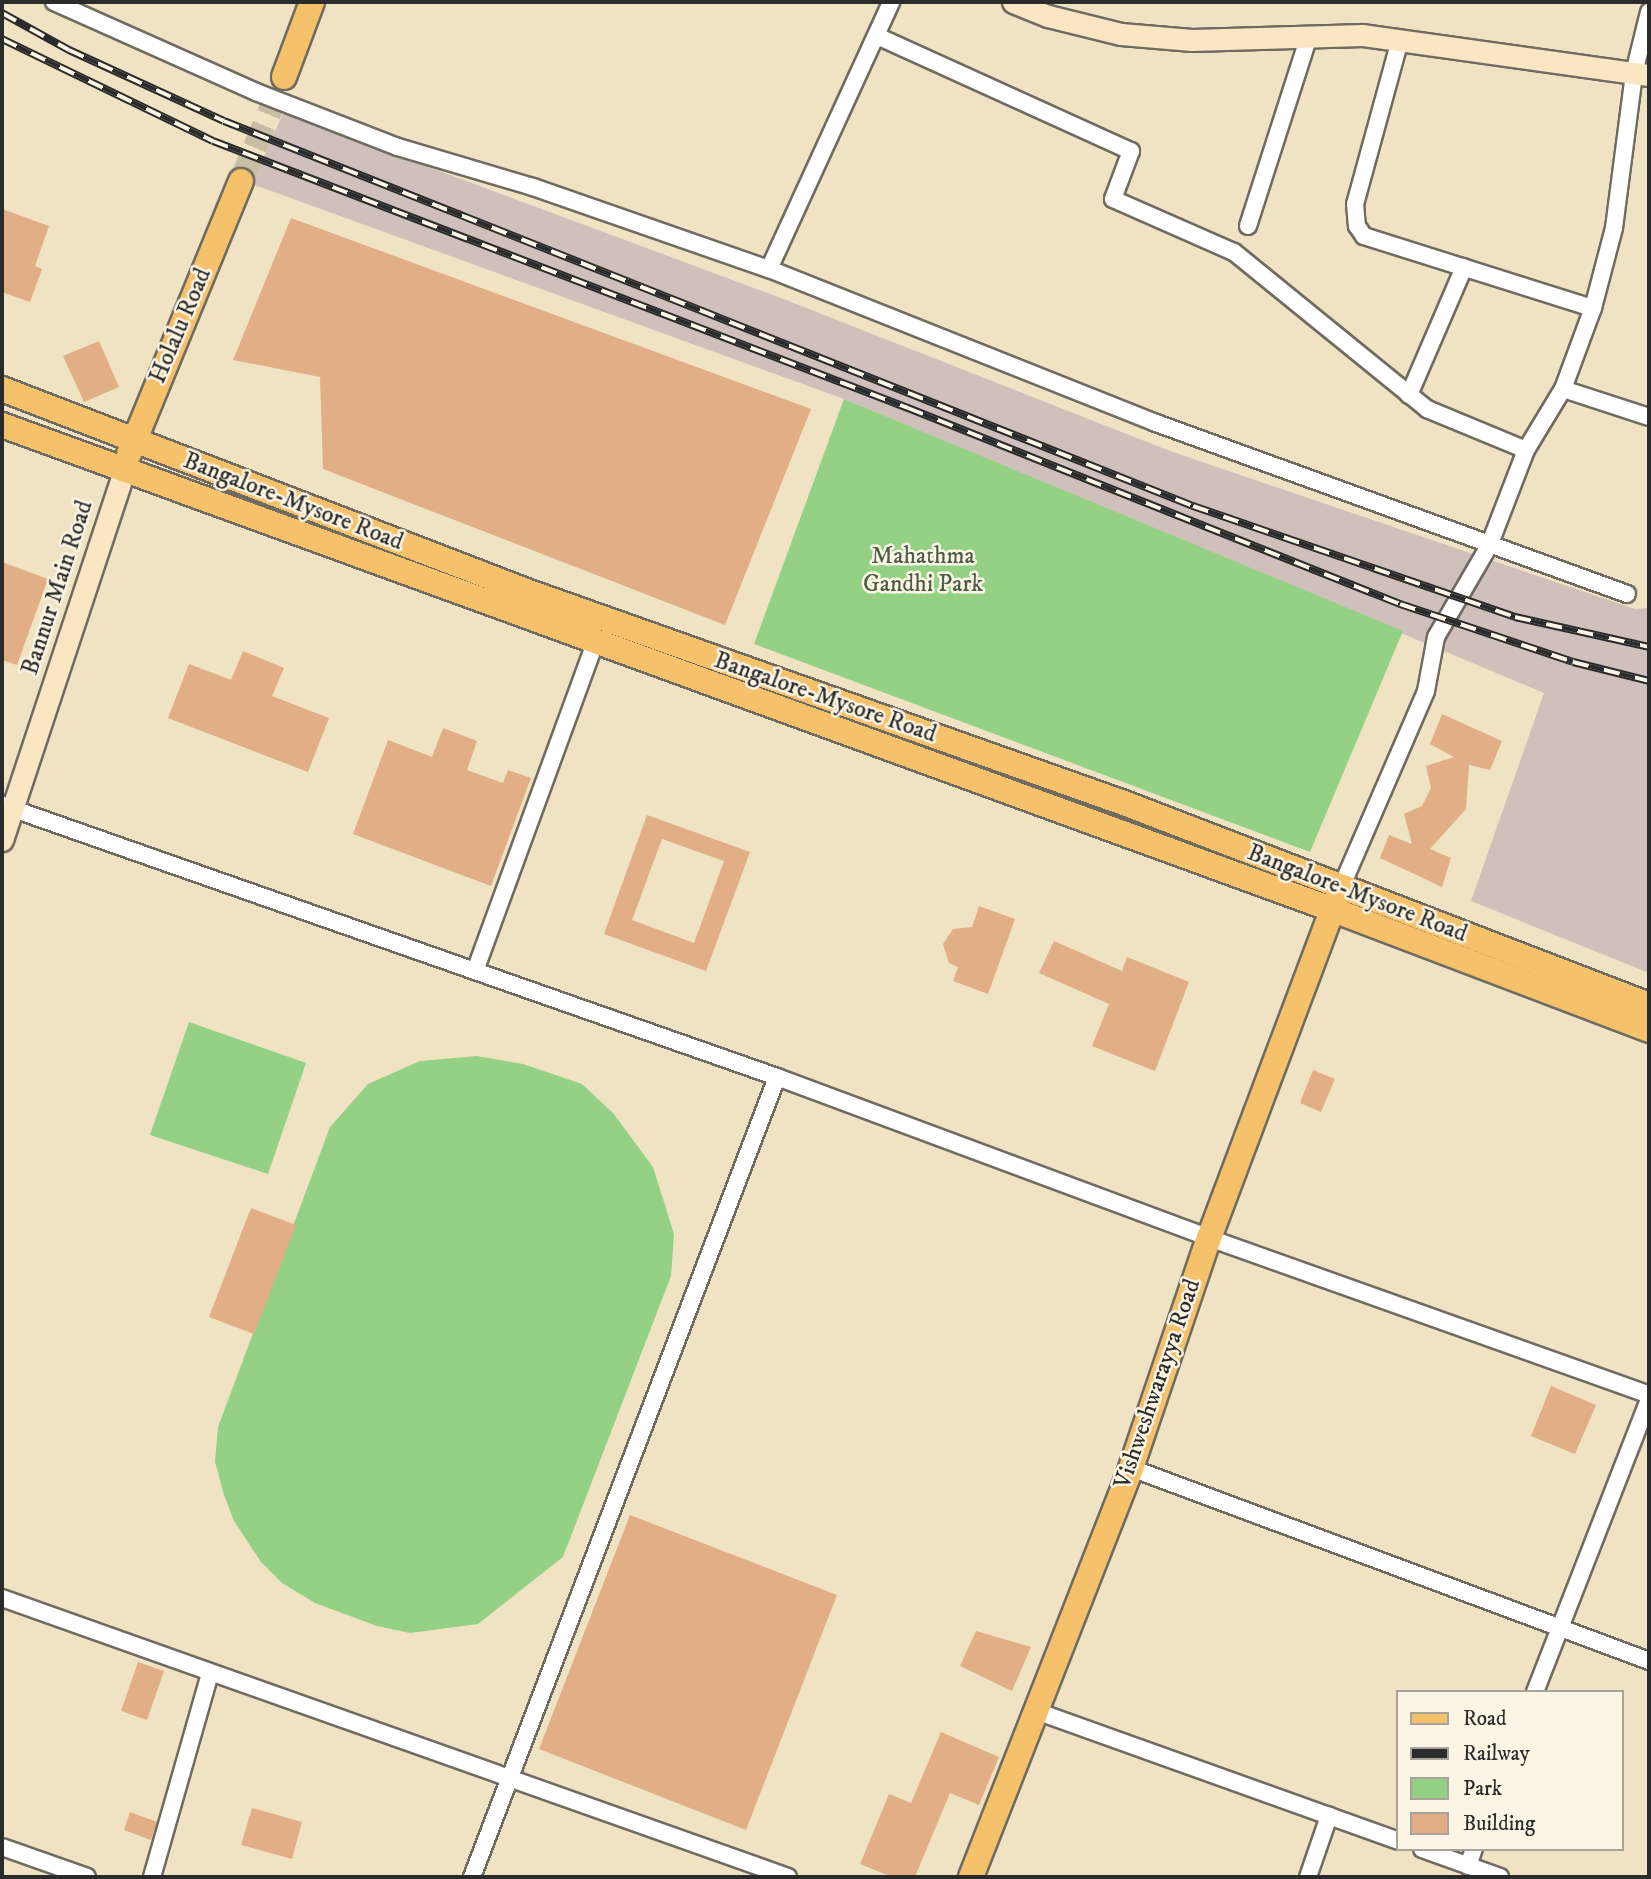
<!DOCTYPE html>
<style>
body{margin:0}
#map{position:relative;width:1651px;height:1879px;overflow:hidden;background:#efe3c4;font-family:"IM FELL DW Pica",serif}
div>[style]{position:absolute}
.industrial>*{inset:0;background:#d0c0bc}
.green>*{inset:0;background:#95d185}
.building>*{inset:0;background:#e1ae85}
.primary-tunnel>*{height:24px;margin-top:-12px;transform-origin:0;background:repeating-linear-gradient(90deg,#c8bea5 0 24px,transparent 0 36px)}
.roads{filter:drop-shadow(2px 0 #706b61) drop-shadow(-2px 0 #706b61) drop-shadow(0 2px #706b61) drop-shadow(0 -2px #706b61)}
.street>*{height:16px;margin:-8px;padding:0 8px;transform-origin:8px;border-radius:8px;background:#fff}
.secondary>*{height:21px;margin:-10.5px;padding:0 10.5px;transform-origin:10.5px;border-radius:10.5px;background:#fbe6c4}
.primary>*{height:24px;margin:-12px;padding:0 12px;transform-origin:12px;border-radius:12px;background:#f5c16b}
.rail>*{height:8px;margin-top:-4px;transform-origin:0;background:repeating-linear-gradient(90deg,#fcf5e5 0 16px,#2b2b2b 0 32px);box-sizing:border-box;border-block:2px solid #2b2b2b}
span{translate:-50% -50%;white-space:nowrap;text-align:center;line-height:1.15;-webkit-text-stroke:5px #fcf5e5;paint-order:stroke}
.street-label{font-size:24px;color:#2b2b2b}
.park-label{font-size:24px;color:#4b5d46}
.frame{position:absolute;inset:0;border:4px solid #2b2b2b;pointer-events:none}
.legend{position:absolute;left:1396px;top:1690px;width:228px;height:161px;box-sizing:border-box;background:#fcf5e5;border:2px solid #a8a49b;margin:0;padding:9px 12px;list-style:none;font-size:21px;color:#2b2b2b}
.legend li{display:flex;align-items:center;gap:14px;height:35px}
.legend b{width:35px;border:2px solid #a8a49b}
</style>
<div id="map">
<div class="industrial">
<div style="clip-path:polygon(283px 113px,781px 298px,1170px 451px,1635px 609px,1649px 608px,1649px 973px,1471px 901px,1544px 693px,844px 399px,252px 184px)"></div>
</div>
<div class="green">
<div style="clip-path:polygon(844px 399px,1403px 631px,1310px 852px,754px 644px)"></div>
<div style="clip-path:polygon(189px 1022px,306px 1063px,268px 1174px,150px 1135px)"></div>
<div style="clip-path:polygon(477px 1056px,523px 1064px,582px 1084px,613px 1113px,653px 1167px,674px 1234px,671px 1276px,563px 1557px,478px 1624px,410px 1633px,377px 1626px,315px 1603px,282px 1583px,261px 1562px,234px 1521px,224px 1495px,215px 1462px,218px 1427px,330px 1127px,368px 1084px,420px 1061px)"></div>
</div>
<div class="building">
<div style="clip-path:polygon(2px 209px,49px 226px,35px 266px,42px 269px,30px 302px,2px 292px)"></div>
<div style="clip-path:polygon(291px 218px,811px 409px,725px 625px,323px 469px,320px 377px,233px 360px)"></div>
<div style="clip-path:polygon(99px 341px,119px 387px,84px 402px,63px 356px)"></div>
<div style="clip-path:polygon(2px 562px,48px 579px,17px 665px,2px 660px)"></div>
<div style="clip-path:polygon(243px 651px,284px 668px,272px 696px,329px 718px,308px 772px,168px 718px,189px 664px,231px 680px)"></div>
<div style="clip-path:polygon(1442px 714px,1502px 741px,1490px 770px,1469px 765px,1466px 809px,1430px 849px,1451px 858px,1442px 887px,1380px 858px,1389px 835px,1412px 844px,1404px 814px,1422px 806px,1431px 788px,1426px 766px,1454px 757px,1430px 744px)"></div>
<div style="clip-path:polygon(443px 728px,477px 741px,467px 770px,503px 783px,508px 770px,531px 778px,491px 886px,353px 834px,388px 740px,432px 757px)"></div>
<div style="clip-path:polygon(evenodd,647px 815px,750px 852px,706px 971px,604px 934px,647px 815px,662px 839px,724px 861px,694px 943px,632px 920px,662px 839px)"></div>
<div style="clip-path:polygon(979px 906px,1015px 919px,988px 994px,953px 981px,958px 967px,949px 963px,943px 944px,953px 929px,972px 927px)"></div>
<div style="clip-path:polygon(1054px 941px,1122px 971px,1127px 957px,1189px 982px,1155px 1071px,1092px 1046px,1109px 1004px,1039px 973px)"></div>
<div style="clip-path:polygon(1313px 1070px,1335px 1079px,1321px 1112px,1300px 1103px)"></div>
<div style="clip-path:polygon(251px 1208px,296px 1225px,254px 1334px,209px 1317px)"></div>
<div style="clip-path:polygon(1551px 1386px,1596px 1405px,1575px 1454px,1531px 1436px)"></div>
<div style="clip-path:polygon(630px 1515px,837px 1595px,746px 1830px,539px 1749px)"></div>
<div style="clip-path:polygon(976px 1631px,1031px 1647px,1012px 1691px,960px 1666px)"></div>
<div style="clip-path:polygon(138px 1662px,164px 1671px,147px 1720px,121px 1711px)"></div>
<div style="clip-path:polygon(941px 1732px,999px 1757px,979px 1805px,950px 1793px,915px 1877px,892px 1877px,860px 1864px,889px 1794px,911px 1803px)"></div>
<div style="clip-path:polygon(252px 1808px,302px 1822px,292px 1859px,241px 1845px)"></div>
<div style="clip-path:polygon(130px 1812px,157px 1822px,151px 1840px,124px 1830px)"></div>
</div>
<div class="primary-tunnel">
<div style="left:241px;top:181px;width:113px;rotate:-67.5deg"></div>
</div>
<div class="roads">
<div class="street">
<div style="left:54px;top:2px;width:221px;rotate:24deg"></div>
<div style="left:256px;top:92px;width:152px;rotate:21.2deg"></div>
<div style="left:398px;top:147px;width:141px;rotate:16.5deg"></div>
<div style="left:533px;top:187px;width:250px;rotate:19.2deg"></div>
<div style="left:769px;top:269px;width:417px;rotate:21.7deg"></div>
<div style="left:1156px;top:423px;width:501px;rotate:19.95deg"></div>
<div style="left:877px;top:36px;width:279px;rotate:24.4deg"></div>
<div style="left:1131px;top:151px;width:51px;rotate:110.6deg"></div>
<div style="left:1113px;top:199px;width:132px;rotate:23.7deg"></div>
<div style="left:1234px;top:252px;width:249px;rotate:39.1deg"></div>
<div style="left:1427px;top:409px;width:107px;rotate:22.5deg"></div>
<div style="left:1400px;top:40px;width:170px;rotate:105.3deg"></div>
<div style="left:1355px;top:204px;width:22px;rotate:85deg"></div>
<div style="left:1357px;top:226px;width:12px;rotate:55deg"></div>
<div style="left:1364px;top:236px;width:240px;rotate:17.5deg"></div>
<div style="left:1248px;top:226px;width:200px;rotate:-72.2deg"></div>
<div style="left:769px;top:269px;width:294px;rotate:-65.4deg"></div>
<div style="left:1563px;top:389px;width:90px;rotate:18deg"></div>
<div style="left:1409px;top:395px;width:139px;rotate:-66.7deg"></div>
<div style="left:2px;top:805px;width:821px;rotate:19.34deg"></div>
<div style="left:777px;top:1077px;width:461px;rotate:20.4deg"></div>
<div style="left:1209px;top:1238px;width:467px;rotate:19.6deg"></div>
<div style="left:1340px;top:890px;width:217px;rotate:-66.6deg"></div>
<div style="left:1426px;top:691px;width:55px;rotate:-79.5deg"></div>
<div style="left:1436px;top:637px;width:105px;rotate:-59.8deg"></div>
<div style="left:1489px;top:546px;width:103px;rotate:-68.9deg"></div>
<div style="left:1526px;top:450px;width:71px;rotate:-58.8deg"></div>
<div style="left:1563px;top:389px;width:86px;rotate:-69.7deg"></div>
<div style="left:1593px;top:308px;width:83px;rotate:-75.3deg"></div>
<div style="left:1614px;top:228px;width:156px;rotate:-82.6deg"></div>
<div style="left:1634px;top:73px;width:63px;rotate:-76.2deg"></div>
<div style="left:475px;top:971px;width:349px;rotate:-69.9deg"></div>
<div style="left:1131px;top:1468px;width:553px;rotate:20.43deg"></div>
<div style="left:2px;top:1598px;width:834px;rotate:19.54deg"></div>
<div style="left:1535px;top:1692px;width:314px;rotate:-68.7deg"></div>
<div style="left:1033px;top:1710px;width:387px;rotate:19.7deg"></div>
<div style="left:2px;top:1847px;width:90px;rotate:19.4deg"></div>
<div style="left:1422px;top:1849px;width:83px;rotate:19.7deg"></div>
<div style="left:1468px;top:1866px;width:18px;rotate:-71deg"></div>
<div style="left:152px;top:1877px;width:212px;rotate:-74.1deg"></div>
<div style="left:472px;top:1877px;width:856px;rotate:-69.13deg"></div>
<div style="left:1308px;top:1877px;width:65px;rotate:-71deg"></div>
</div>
<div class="secondary">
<div style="left:1013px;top:2px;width:38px;rotate:22deg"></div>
<div style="left:1048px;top:16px;width:75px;rotate:13.9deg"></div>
<div style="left:1121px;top:34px;width:71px;rotate:4.8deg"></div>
<div style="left:1192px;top:40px;width:171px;rotate:-1.7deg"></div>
<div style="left:1363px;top:35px;width:289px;rotate:8deg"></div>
<div style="left:2px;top:840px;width:389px;rotate:-71.7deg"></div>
</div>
<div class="primary">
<div style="left:284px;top:77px;width:80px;rotate:-69.5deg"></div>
<div style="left:2px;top:389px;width:565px;rotate:21.07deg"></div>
<div style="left:529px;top:592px;width:631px;rotate:19.53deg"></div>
<div style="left:1124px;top:803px;width:563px;rotate:21.04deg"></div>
<div style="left:2px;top:425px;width:1414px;rotate:20.01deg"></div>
<div style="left:1331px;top:909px;width:340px;rotate:20.8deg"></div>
<div style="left:129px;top:454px;width:295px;rotate:-67.7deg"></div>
<div style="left:971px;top:1877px;width:439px;rotate:-68.6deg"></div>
<div style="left:1131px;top:1468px;width:243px;rotate:-71.3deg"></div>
<div style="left:1209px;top:1238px;width:364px;rotate:-69.4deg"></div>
</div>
</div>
<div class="rail">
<div style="left:2px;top:13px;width:77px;rotate:28.9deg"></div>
<div style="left:69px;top:50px;width:170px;rotate:24.6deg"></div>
<div style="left:224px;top:121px;width:1043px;rotate:21.67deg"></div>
<div style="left:1193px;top:506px;width:341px;rotate:19deg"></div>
<div style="left:1515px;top:617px;width:137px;rotate:12.6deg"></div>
<div style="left:2px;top:39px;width:234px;rotate:25.8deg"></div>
<div style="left:213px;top:141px;width:745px;rotate:21.02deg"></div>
<div style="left:908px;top:408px;width:530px;rotate:21.72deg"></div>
<div style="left:1400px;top:604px;width:182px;rotate:18.5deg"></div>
<div style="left:1573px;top:662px;width:78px;rotate:14deg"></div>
</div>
<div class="street-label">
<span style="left:181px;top:326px;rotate:-67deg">Holalu Road</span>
<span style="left:293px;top:502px;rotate:21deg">Bangalore-Mysore Road</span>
<span style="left:58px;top:588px;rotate:-72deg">Bannur Main Road</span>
<span style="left:825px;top:698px;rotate:19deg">Bangalore-Mysore Road</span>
<span style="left:1357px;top:894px;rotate:21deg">Bangalore-Mysore Road</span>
<span style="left:1158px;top:1384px;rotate:-71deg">Vishweshwarayya Road</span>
</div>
<div class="park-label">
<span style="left:923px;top:571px">Mahathma<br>Gandhi Park</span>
</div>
<div class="frame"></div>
<ul class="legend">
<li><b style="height:9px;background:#f5c16b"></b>Road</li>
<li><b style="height:9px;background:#2b2b2b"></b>Railway</li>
<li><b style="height:19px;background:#95d185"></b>Park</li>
<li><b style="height:19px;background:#e1ae85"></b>Building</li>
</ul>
</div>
